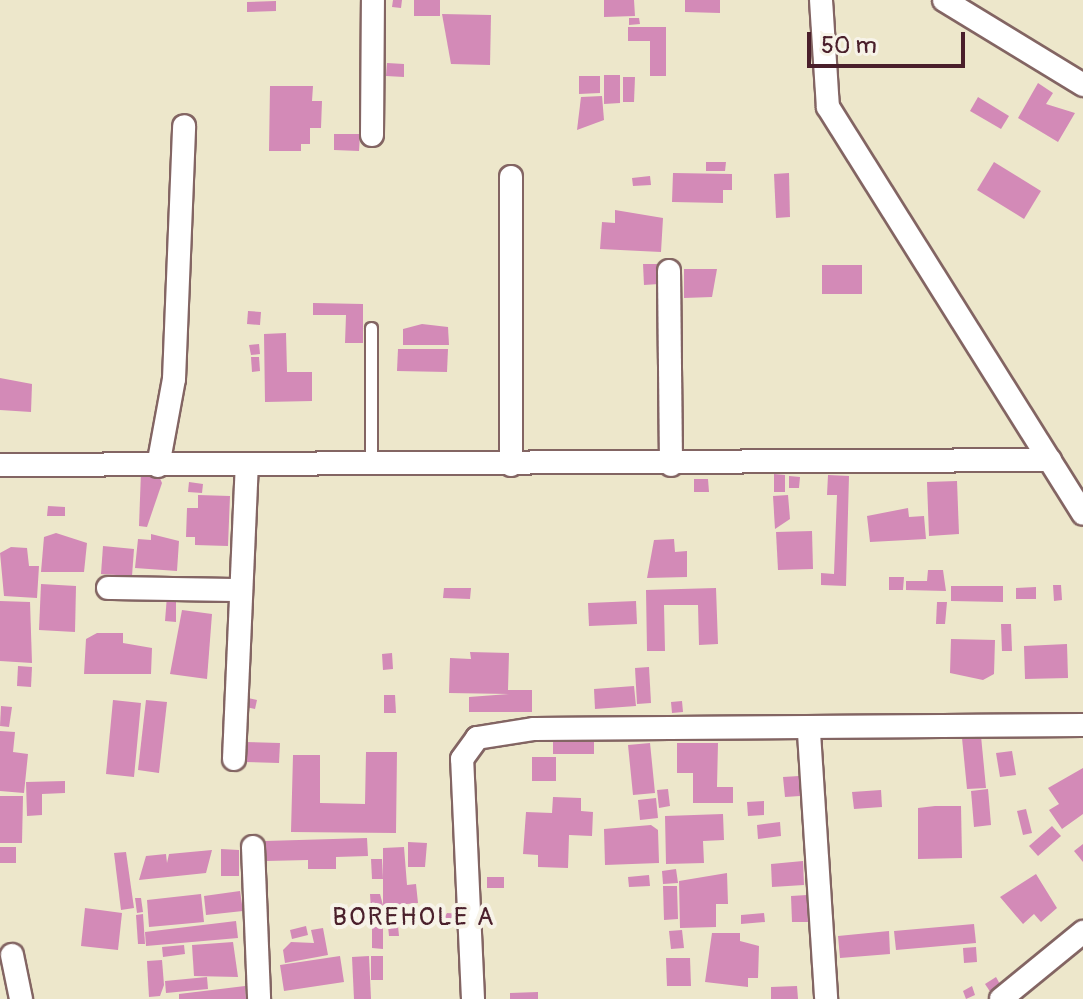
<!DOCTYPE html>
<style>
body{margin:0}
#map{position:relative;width:1083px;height:999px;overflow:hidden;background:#ede7cb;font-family:Pangolin,sans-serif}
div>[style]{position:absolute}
.building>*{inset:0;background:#d38ab7}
.roads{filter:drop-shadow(2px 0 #836563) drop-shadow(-2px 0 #836563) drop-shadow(0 2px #836563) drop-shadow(0 -2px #836563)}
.service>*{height:11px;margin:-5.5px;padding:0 5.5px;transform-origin:5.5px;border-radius:5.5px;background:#fff}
.minor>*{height:22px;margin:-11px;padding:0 11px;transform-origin:11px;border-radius:11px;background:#fff}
span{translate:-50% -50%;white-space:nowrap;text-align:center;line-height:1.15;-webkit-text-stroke:8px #f7f3e8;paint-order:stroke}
.quarter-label{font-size:26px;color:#4a1f2b;letter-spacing:2px}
.scale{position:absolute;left:807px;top:32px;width:158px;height:36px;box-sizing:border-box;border:4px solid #4a1f2b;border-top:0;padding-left:10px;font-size:24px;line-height:28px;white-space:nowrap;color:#4a1f2b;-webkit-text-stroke:6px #f7f3e8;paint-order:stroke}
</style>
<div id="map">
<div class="building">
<div style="clip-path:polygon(393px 0,402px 0,401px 8px,392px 7px)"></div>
<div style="clip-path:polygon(414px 0,440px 0,440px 16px,414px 16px)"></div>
<div style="clip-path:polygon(604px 0,634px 0,635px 16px,604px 17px)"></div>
<div style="clip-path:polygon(685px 0,720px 0,720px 13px,685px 12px)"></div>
<div style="clip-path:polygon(276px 1px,276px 11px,247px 12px,247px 2px)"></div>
<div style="clip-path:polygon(442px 14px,491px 15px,490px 65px,451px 64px)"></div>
<div style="clip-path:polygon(629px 18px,639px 18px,640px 24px,629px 25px)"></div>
<div style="clip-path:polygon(628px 27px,666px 27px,666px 76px,650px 76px,650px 41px,628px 41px)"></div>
<div style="clip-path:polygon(387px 63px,404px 64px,404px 77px,386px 76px)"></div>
<div style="clip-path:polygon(604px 75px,620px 75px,620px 103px,604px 104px)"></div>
<div style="clip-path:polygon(579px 76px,600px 76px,600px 93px,579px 94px)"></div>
<div style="clip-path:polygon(623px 77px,635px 77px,634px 102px,623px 102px)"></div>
<div style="clip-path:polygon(1038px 83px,1053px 93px,1046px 104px,1075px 113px,1058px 142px,1018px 118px)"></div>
<div style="clip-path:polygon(270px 86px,313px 86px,312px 101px,322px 101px,321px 128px,310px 128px,310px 144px,301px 144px,301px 151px,269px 151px)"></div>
<div style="clip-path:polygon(602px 96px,604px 120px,577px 130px,581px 97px)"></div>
<div style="clip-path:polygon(978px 97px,1009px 116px,1001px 129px,970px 111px)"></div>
<div style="clip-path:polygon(334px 134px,360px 134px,359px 151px,334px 150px)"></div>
<div style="clip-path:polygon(706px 162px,726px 162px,725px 171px,706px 171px)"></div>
<div style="clip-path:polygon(994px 162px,1041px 191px,1024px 219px,977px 190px)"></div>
<div style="clip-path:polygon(673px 173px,732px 174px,732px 190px,723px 190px,723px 203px,672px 202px)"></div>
<div style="clip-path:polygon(789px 173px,790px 217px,776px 218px,774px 174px)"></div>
<div style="clip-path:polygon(650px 176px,651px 185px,633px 186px,632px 178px)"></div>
<div style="clip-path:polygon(615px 210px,663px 218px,661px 252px,600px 249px,602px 222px,615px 223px)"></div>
<div style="clip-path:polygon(643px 264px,658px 264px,659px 284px,644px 285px)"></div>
<div style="clip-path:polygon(822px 265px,862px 265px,862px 294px,822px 294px)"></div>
<div style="clip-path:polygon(684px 269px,717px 269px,712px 297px,684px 298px)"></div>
<div style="clip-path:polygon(313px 303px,363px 304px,363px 343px,345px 343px,346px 315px,313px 315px)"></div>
<div style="clip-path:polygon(248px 311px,261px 312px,260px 325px,247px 324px)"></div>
<div style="clip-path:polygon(422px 324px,448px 327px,449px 345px,403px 345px,403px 329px)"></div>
<div style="clip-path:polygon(286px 333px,287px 372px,312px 372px,312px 401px,265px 402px,264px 334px)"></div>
<div style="clip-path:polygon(259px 344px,260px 354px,251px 355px,249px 345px)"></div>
<div style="clip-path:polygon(398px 349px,448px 349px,447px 372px,397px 371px)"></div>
<div style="clip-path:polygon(251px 357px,259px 357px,260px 371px,252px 372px)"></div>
<div style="clip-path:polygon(0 378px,32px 384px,31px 412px,0 410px)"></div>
<div style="clip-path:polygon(141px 472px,158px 474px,162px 483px,147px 527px,139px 526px)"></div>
<div style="clip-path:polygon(774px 474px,785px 475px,785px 492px,774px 492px)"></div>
<div style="clip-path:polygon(828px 475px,849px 476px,846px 586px,821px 585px,821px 573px,834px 574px,837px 495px,827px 495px)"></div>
<div style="clip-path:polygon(789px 476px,800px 477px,799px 488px,789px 488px)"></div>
<div style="clip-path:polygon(694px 479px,708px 479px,709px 492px,694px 492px)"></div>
<div style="clip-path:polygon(957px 481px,959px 534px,929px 536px,927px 482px)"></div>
<div style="clip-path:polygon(189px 482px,203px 484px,202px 493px,188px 492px)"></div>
<div style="clip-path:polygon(198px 495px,230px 496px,228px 546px,195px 545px,195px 537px,186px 537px,187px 508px,198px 508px)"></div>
<div style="clip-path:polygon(788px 495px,790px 519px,775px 529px,773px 496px)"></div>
<div style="clip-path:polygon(48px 506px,65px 507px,65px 516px,47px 516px)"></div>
<div style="clip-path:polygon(908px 508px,909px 517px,924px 516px,926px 539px,870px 542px,867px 516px)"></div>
<div style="clip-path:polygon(812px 531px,813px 569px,778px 570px,776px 532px)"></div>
<div style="clip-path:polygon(56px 533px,87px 543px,84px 572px,41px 572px,44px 537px)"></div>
<div style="clip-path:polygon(151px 534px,179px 541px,177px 571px,135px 568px,138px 539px,151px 540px)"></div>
<div style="clip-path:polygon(674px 539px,675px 552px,687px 551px,687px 577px,647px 578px,654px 540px)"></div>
<div style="clip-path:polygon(103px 546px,134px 549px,132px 576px,101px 574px)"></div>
<div style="clip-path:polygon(11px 547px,27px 548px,29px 566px,39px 566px,37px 598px,4px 596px,0 553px)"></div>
<div style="clip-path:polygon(928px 570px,943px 570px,946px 591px,906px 590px,906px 581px,927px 581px)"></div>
<div style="clip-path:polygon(889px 577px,904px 577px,903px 590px,889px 590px)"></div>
<div style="clip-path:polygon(41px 584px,76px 586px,75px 632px,39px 630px)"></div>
<div style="clip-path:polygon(1053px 585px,1061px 585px,1062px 600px,1054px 601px)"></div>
<div style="clip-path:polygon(951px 586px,1003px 586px,1003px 602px,951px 601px)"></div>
<div style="clip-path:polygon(1036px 587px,1036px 599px,1016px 599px,1016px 588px)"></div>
<div style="clip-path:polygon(444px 588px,471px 588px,470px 599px,443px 598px)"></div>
<div style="clip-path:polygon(716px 588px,718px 644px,699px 645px,698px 605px,664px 605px,665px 651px,647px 651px,646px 590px)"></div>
<div style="clip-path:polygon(167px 596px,176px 597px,176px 622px,165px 621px)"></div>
<div style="clip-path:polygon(0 601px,30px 602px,32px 663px,0 661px)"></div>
<div style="clip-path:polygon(636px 601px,637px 624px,589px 626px,588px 603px)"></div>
<div style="clip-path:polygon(937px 602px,947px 602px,945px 624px,936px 624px)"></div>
<div style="clip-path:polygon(182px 610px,212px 614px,207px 679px,170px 674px)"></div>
<div style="clip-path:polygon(1001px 624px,1011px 624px,1012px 651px,1002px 651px)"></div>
<div style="clip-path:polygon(97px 633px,123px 633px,123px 643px,152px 648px,151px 674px,84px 674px,86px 639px)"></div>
<div style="clip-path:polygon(951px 639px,995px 640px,994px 674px,983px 680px,950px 673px)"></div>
<div style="clip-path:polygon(1067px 644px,1068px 678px,1025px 679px,1024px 646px)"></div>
<div style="clip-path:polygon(470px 652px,509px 653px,508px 690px,532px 690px,532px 712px,469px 712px,469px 697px,509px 694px,449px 693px,450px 658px,471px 659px)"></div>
<div style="clip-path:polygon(392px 653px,393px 669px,383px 670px,382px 654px)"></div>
<div style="clip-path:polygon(18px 666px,32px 667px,31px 687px,17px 686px)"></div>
<div style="clip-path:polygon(649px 667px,651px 703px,637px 704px,635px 668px)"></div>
<div style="clip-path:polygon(634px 686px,636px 706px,595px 709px,594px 689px)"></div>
<div style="clip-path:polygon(384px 695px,395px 695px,396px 713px,384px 713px)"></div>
<div style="clip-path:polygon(248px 698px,257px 700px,255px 709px,246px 707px)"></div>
<div style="clip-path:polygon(113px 700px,141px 703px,134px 777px,106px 774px)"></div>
<div style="clip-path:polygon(146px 700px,167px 702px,159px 773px,138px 770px)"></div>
<div style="clip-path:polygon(682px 701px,683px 712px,672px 713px,671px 702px)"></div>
<div style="clip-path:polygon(1px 706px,12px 707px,9px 727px,0 726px)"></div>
<div style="clip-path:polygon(0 731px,15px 732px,13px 752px,28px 754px,24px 793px,0 791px)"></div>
<div style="clip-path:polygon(981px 736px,986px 788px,967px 789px,962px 738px)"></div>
<div style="clip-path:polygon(243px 742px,280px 743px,279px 763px,243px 762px)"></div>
<div style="clip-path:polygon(553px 742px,594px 742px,594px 754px,553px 754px)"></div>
<div style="clip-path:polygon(650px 743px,655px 793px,633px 795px,628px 745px)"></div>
<div style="clip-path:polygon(677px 743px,718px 743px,717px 787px,733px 787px,733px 803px,693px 803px,693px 773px,677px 773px)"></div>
<div style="clip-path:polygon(1012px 751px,1016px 775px,1000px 777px,996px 753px)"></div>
<div style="clip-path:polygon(366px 752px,397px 752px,396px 833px,291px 832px,293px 755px,320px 755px,320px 803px,365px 804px)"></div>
<div style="clip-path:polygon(532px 757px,556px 757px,556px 781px,532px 781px)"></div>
<div style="clip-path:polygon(1083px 768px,1083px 814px,1062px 829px,1049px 810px,1059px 804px,1048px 788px)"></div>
<div style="clip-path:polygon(799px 776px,800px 796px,785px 797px,783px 777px)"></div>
<div style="clip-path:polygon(65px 781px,65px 793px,42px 794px,42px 815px,27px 816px,26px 782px)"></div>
<div style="clip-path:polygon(668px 789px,670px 806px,659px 808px,657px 790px)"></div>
<div style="clip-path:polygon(988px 789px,991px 825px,974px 827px,971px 791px)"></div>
<div style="clip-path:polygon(881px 790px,882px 807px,854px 809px,852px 792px)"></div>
<div style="clip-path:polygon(0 796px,23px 796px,22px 843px,0 843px)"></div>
<div style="clip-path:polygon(553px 797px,581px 798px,581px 811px,593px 812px,592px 836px,569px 835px,568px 868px,538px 867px,538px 855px,523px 854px,526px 812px,552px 813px)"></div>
<div style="clip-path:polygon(656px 798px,658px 818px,640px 820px,638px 800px)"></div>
<div style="clip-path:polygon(764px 801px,764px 815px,748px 816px,747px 802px)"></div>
<div style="clip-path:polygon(935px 806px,961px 806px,962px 858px,918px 859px,918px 808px)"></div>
<div style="clip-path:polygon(1026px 809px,1032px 833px,1023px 835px,1017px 811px)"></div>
<div style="clip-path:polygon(723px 814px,724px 840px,703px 841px,704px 863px,666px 864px,665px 816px)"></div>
<div style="clip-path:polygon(780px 822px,781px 836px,758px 839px,757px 825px)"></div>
<div style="clip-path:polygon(651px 825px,658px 830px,659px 863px,605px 865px,604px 829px)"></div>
<div style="clip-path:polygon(1052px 826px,1061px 836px,1038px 856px,1029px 846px)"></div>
<div style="clip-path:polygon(367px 838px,368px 856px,336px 857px,336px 869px,308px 869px,308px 860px,266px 861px,265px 841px)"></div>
<div style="clip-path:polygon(408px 842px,427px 843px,425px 867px,408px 867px)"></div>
<div style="clip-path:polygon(1083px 844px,1083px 862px,1074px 851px)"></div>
<div style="clip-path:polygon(0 847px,16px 847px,16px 863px,0 863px)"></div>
<div style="clip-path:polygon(404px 847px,407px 885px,416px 884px,418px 903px,383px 906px,383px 848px)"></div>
<div style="clip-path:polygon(221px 849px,239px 850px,239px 876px,221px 876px)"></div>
<div style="clip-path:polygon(212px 850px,206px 873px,139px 880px,146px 856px,166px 854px,167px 863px,169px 854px)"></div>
<div style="clip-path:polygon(126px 852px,134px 908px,121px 910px,114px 853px)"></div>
<div style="clip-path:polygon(371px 859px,382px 859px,383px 879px,372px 879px)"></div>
<div style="clip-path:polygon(803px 861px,804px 885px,772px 887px,771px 864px)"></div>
<div style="clip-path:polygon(676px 869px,678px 883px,663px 884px,662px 871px)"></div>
<div style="clip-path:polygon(727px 873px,728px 904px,716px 904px,716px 927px,680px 928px,679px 881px)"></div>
<div style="clip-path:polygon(1036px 874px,1057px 908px,1041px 922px,1034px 914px,1023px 924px,1000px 897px)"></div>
<div style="clip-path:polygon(649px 875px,650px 886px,629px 887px,628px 877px)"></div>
<div style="clip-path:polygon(487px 877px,504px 877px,504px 888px,487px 888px)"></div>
<div style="clip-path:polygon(663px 886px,677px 886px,678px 919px,664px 920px)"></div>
<div style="clip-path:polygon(240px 891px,243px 911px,206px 915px,204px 896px)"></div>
<div style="clip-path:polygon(201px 894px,204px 922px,149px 927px,147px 900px)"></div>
<div style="clip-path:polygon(370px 894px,380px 894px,388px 924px,372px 925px)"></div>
<div style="clip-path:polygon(807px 895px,808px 922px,792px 922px,791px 896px)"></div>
<div style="clip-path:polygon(135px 898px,141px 898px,143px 912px,137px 913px)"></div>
<div style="clip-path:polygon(85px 908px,122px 913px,118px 950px,81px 946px)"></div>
<div style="clip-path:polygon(447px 913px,461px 914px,461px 926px,440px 925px)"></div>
<div style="clip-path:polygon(764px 913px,765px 922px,741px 924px,741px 915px)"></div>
<div style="clip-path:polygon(143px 914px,145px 944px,138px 944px,136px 915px)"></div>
<div style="clip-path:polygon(236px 921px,238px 938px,146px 946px,145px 932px)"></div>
<div style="clip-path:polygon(974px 924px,976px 943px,896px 950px,894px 931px)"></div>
<div style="clip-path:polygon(306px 926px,308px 935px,292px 939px,290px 930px)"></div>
<div style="clip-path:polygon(388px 926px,398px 926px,399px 936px,389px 936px)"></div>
<div style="clip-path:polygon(372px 927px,383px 927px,383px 949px,372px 948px)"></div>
<div style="clip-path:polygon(323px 928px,328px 955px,285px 963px,283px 950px,291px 942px,314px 943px,311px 930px)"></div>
<div style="clip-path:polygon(682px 930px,684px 948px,671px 949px,669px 931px)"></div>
<div style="clip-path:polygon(889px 931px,890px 954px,840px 958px,838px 936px)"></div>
<div style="clip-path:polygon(712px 933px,740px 933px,740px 941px,759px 946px,758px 978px,748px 978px,748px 987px,705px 982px)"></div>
<div style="clip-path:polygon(233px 942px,238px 977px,194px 976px,192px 945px)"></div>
<div style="clip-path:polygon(184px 945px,185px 954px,163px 957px,162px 947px)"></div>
<div style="clip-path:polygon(976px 947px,977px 962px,964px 963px,963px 948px)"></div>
<div style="clip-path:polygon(340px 956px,344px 982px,284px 991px,280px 965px)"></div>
<div style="clip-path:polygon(369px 956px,371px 999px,354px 999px,352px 957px)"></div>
<div style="clip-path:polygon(371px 956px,383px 956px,383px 980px,371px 980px)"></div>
<div style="clip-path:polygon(666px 958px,690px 958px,691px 986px,667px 986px)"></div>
<div style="clip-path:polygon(162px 960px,164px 985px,160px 996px,149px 997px,147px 961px)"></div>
<div style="clip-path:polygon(207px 977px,208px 989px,166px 993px,165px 981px)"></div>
<div style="clip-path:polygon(996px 977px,1001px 986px,991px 993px,985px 984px)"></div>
<div style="clip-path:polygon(245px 986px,246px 999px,179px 999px,179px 994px)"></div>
<div style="clip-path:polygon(797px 986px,798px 999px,771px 999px,771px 987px)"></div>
<div style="clip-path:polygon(972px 986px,975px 995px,966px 999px,963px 991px)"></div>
<div style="clip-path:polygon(538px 992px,538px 999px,510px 999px,510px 993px)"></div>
</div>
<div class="roads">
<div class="service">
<div style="left:371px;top:467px;width:139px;rotate:-90deg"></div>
</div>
<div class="minor">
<div style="left:821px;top:0;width:107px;rotate:86.3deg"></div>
<div style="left:828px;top:107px;width:480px;rotate:57.9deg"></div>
<div style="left:944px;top:0;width:163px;rotate:31.4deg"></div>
<div style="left:372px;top:135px;width:135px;rotate:-89.6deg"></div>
<div style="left:511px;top:177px;width:288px;rotate:90deg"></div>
<div style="left:669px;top:271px;width:194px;rotate:89.4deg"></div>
<div style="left:0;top:465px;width:1050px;rotate:-0.27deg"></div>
<div style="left:158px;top:466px;width:88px;rotate:-79.6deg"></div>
<div style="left:174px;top:379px;width:253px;rotate:-87.7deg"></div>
<div style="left:108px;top:588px;width:130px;rotate:0.9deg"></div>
<div style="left:809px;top:733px;width:267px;rotate:86.3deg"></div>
<div style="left:234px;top:759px;width:294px;rotate:-87.5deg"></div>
<div style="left:253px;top:847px;width:152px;rotate:87.7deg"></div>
<div style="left:12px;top:955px;width:45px;rotate:78.4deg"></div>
<div style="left:473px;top:999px;width:240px;rotate:-92.6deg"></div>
<div style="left:462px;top:759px;width:26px;rotate:-54deg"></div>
<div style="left:477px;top:738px;width:58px;rotate:-9deg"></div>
<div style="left:534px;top:729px;width:549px;rotate:-0.42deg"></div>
<div style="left:1001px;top:999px;width:106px;rotate:-39.3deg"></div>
</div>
</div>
<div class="quarter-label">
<span style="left:414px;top:918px">BOREHOLE A</span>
</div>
<div class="scale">50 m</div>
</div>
